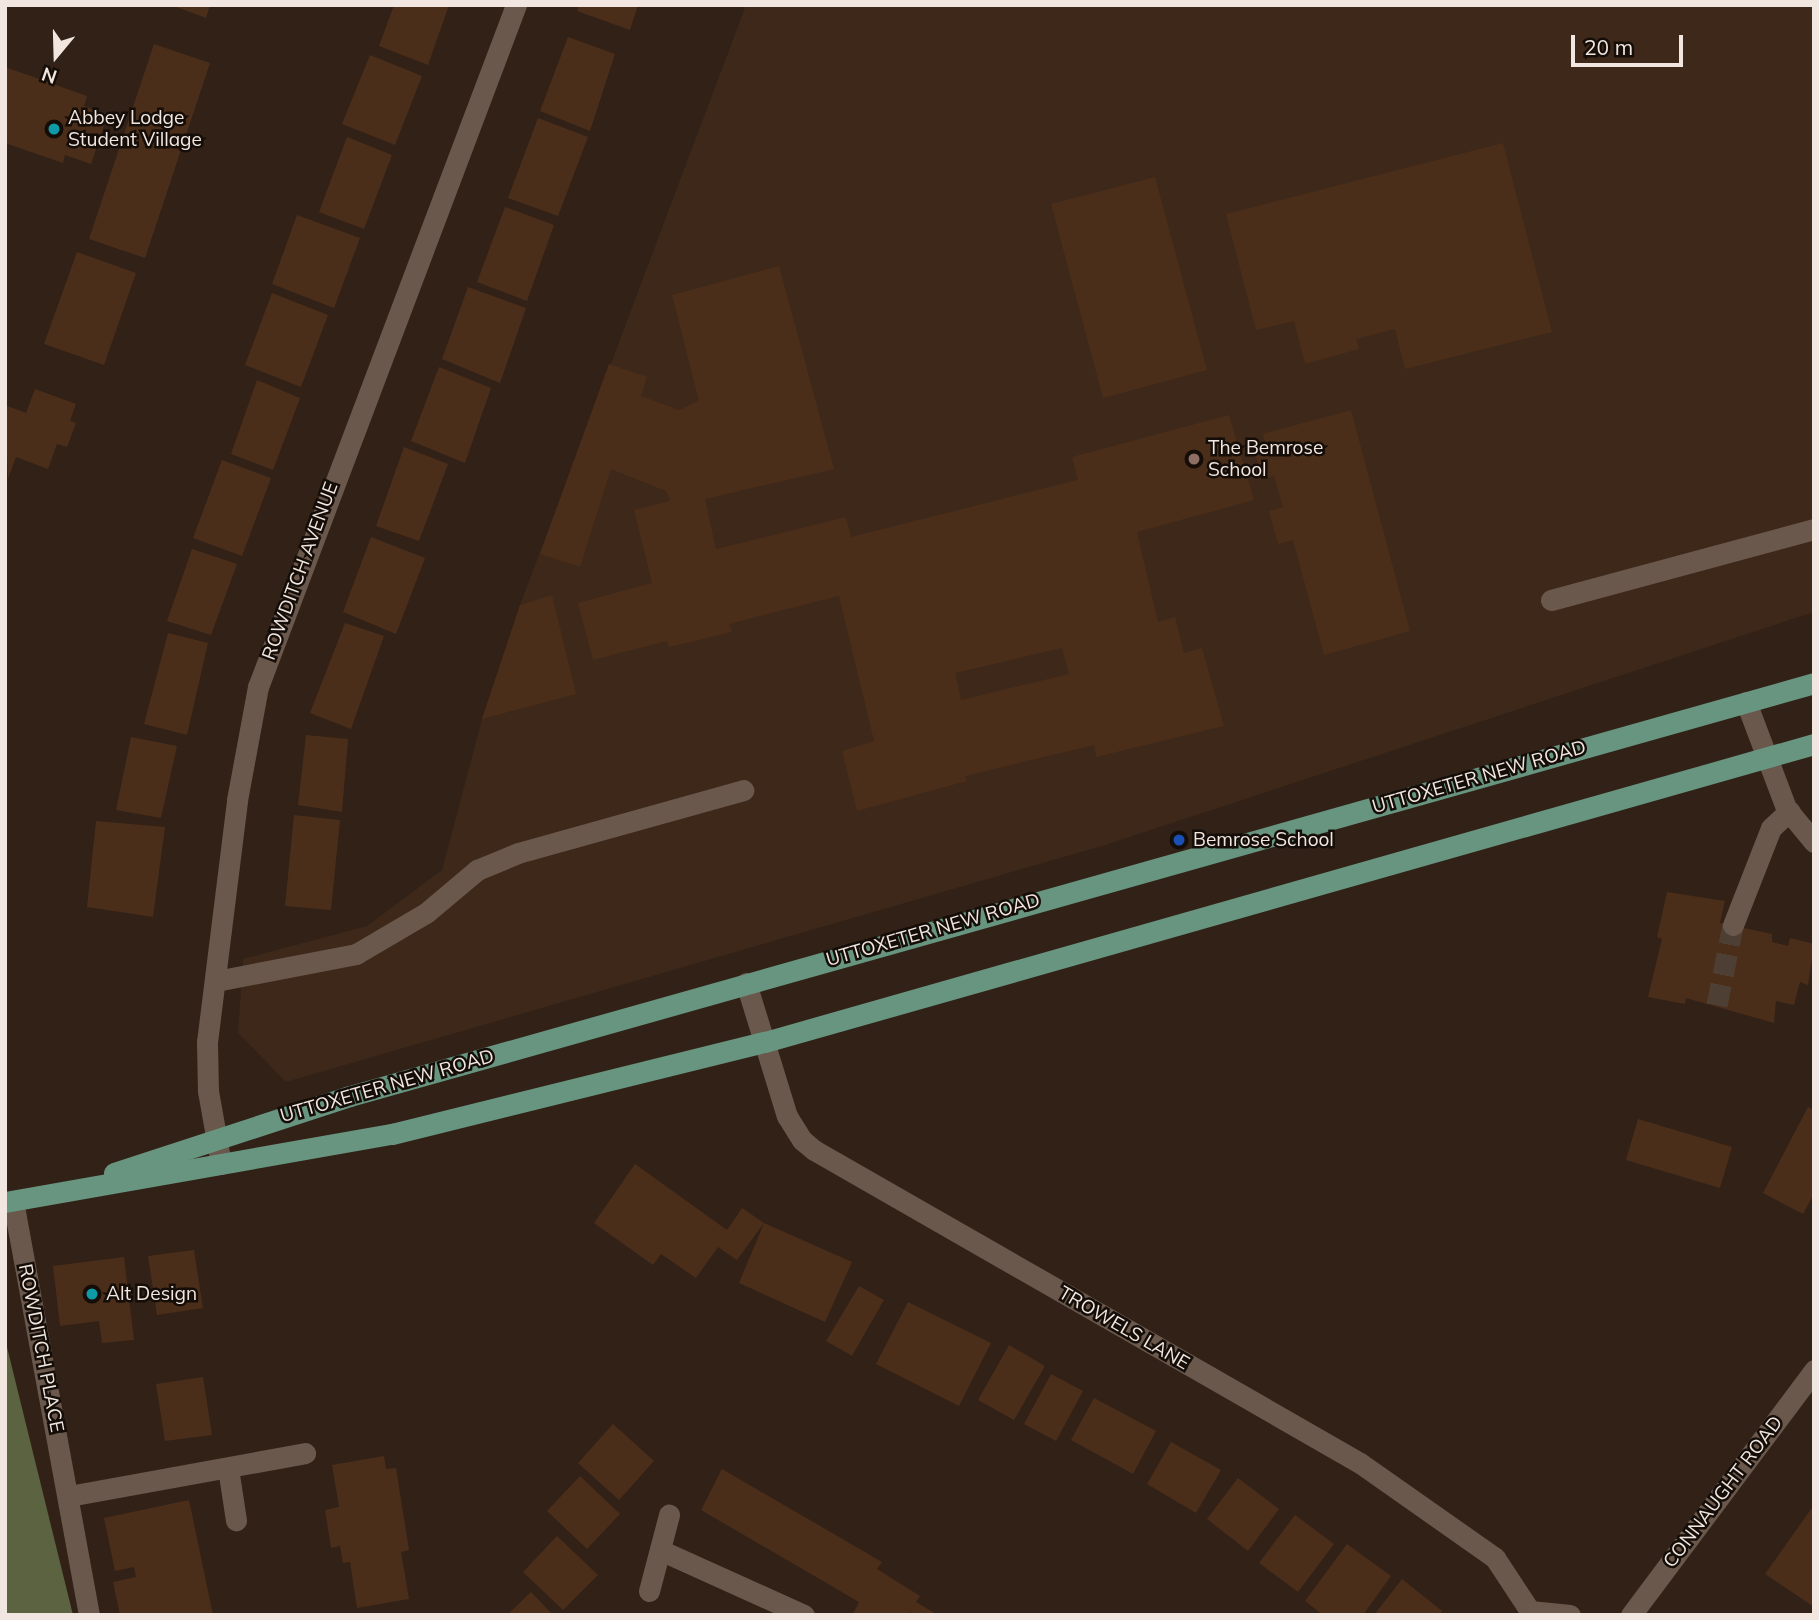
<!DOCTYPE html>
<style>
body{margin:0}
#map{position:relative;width:1819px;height:1620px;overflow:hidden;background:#312117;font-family:Mulish,sans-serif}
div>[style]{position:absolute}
.built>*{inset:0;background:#3d2819}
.forest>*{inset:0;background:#5c6341}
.building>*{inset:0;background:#4b2e1a}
.minor-tunnel>*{height:21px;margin-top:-10.5px;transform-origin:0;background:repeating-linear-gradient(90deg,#4e3f35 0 21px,transparent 0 31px)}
.minor>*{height:21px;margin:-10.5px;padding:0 10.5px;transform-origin:10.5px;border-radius:10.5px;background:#6a584c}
.major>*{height:21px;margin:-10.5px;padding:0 10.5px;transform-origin:10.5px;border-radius:10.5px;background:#689580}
.dots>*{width:19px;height:19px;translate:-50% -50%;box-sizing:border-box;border:4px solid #140d08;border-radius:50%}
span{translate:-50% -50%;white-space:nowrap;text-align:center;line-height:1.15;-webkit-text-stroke:5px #140d08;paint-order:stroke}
.poi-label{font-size:19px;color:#f2e7e0}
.left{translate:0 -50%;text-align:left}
.street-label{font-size:19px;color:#f2e7e0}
.frame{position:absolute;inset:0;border:7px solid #f2e7e0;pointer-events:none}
.north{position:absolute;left:21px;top:21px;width:70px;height:70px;-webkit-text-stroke:5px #140d08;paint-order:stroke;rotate:199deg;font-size:19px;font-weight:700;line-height:28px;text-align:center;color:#f2e7e0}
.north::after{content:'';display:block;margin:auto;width:24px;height:32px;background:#f2e7e0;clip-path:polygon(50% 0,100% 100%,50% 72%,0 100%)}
.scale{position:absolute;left:1571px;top:35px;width:112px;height:32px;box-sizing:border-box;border:4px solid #f2e7e0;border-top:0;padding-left:9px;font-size:21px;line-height:24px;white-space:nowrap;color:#f2e7e0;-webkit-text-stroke:5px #140d08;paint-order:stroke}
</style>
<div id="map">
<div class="built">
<div style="clip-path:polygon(746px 5px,1814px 5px,1814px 612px,1102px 846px,286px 1082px,238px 1033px,243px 959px,367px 926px,442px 870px,482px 719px,520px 605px)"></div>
</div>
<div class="forest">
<div style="clip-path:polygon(5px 1339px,73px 1615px,5px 1615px)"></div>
</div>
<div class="building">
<div style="clip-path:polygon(171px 5px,210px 5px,206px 18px)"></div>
<div style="clip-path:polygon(394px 5px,449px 5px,428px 65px,379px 46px)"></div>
<div style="clip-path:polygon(579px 5px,638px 5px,630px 30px,577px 11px)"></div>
<div style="clip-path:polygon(568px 37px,615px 54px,590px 131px,540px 111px)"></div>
<div style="clip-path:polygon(154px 44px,210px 63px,145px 258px,89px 239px)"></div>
<div style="clip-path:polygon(370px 55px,422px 76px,395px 145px,342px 124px)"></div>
<div style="clip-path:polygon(5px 67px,87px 96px,84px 106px,108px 114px,91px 164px,65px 155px,63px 163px,5px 143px)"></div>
<div style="clip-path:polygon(538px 118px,588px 137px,558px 216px,508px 198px)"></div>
<div style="clip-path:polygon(347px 137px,392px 155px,364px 229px,319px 212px)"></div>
<div style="clip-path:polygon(1503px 143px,1552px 332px,1405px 369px,1395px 329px,1356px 339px,1359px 349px,1305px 364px,1294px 321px,1256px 330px,1226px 214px)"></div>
<div style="clip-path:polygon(1155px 177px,1207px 370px,1103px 398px,1051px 204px)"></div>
<div style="clip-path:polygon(505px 207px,554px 225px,527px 301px,477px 282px)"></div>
<div style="clip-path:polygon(297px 215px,360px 238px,334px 308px,272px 284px)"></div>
<div style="clip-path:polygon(77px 252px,136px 273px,104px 365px,44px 344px)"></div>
<div style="clip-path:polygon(evenodd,779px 266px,834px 469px,705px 499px,716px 549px,846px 517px,851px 537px,1078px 480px,1072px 457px,1229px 415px,1254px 500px,1137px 532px,1158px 622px,1175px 617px,1184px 653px,1202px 648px,1224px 726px,1096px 757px,1094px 745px,965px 776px,967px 781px,857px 811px,842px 751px,874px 741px,839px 596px,729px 624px,732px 632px,669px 647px,667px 641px,593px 660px,578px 603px,652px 583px,634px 510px,670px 501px,666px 491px,611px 469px,580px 567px,540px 554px,609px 364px,647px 377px,641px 396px,679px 410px,699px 401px,672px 295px,779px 266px,1062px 648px,1069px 674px,961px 700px,955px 673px,1062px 648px)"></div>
<div style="clip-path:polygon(468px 287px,526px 308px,500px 383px,442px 359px)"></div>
<div style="clip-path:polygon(272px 293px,328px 315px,301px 387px,245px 365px)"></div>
<div style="clip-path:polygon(439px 367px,491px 388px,465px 463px,411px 441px)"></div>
<div style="clip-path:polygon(257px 380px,300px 398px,273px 470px,231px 454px)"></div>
<div style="clip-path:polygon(35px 389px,76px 404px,70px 421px,76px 423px,67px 447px,57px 444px,48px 469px,16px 457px,8px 479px,5px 405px,26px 413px)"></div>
<div style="clip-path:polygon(1351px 410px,1410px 631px,1324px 655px,1293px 540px,1278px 544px,1269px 511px,1283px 507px,1274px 476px,1262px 479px,1253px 446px,1265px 443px,1263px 434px)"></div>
<div style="clip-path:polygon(404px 447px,448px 464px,419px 541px,376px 526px)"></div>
<div style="clip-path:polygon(222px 460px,271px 478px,242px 556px,193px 538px)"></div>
<div style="clip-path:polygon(371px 537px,425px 558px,396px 634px,343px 612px)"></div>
<div style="clip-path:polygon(192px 549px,237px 564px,211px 635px,167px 621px)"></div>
<div style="clip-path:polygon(552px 595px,576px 694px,482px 719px,520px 605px)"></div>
<div style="clip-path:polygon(345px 623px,384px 636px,351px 729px,310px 713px)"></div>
<div style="clip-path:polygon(168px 633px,208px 643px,187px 735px,144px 724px)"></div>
<div style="clip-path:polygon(306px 735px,348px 739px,342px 812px,298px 805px)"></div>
<div style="clip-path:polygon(131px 737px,177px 746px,161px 818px,116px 810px)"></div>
<div style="clip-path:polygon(294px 815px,340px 820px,331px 910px,285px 906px)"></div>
<div style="clip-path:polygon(96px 821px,165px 827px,153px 917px,87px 907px)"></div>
<div style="clip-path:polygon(1667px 892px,1725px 901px,1720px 923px,1772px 934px,1772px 942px,1788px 946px,1790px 938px,1814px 944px,1808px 985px,1800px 982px,1794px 1005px,1776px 1001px,1774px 1023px,1686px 998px,1685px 1004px,1648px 997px,1662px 939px,1657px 937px)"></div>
<div style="clip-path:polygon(1808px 1107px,1814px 1110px,1814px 1194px,1803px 1214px,1763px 1193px)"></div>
<div style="clip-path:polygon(1638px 1119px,1732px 1147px,1720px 1188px,1626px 1160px)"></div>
<div style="clip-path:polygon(635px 1164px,727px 1230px,742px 1208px,764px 1223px,737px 1260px,718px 1247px,696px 1278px,661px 1254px,653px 1265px,594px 1223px)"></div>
<div style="clip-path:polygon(764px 1223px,852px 1262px,825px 1322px,739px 1283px)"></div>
<div style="clip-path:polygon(194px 1250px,203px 1308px,157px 1315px,148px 1256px)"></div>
<div style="clip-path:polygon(124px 1257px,134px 1340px,102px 1343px,99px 1321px,60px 1326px,53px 1266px)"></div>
<div style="clip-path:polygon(859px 1286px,884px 1300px,852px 1356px,826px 1341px)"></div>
<div style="clip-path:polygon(908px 1302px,991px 1343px,959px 1406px,876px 1364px)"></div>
<div style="clip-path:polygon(1009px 1345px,1045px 1366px,1014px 1420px,978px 1400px)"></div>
<div style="clip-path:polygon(1051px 1374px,1083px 1391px,1056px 1441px,1024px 1424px)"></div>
<div style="clip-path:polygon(203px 1377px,212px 1435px,165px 1441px,156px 1384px)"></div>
<div style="clip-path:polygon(1094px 1398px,1156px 1431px,1133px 1474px,1071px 1440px)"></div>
<div style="clip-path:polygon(613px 1424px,654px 1461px,619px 1500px,578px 1463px)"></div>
<div style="clip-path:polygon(1171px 1442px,1221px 1470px,1196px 1513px,1147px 1484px)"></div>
<div style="clip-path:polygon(384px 1456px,386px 1469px,396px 1468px,409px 1550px,401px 1552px,409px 1599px,357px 1608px,350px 1562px,343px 1563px,340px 1546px,331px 1548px,325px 1510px,339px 1507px,332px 1465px)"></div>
<div style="clip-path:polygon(722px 1469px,882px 1562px,877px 1569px,920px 1596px,916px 1602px,938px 1615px,909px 1615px,912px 1608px,908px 1615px,853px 1614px,859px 1602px,701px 1510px)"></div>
<div style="clip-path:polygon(580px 1476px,620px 1514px,587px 1549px,547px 1511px)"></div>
<div style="clip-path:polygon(1238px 1478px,1279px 1509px,1248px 1551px,1207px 1519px)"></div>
<div style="clip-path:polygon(189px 1500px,213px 1615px,120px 1615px,113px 1582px,136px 1577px,134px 1567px,115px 1571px,104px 1518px)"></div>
<div style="clip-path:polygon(1814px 1505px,1814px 1607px,1765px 1574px)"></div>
<div style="clip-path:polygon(1295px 1515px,1334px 1544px,1298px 1592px,1259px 1563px)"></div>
<div style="clip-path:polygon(557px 1536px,598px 1575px,563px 1610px,523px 1572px)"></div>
<div style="clip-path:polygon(1347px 1544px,1391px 1576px,1363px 1615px,1323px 1615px,1305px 1601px)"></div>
<div style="clip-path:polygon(1402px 1579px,1442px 1611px,1440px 1615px,1374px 1615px)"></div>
<div style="clip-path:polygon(531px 1592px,553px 1615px,507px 1615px)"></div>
</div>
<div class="minor-tunnel">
<div style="left:1717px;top:1005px;width:82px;rotate:-78.7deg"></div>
</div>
<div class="minor">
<div style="left:1551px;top:600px;width:272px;rotate:-15.1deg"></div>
<div style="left:1746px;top:702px;width:113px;rotate:69.3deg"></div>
<div style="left:1786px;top:808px;width:44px;rotate:50.5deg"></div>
<div style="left:1733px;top:925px;width:104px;rotate:-68.6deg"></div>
<div style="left:1771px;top:828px;width:25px;rotate:-43deg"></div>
<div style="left:216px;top:981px;width:143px;rotate:-10.9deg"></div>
<div style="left:356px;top:954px;width:81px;rotate:-30.4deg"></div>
<div style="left:426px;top:913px;width:67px;rotate:-40.1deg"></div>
<div style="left:477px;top:870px;width:44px;rotate:-22.5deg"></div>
<div style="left:518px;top:853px;width:234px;rotate:-15.6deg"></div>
<div style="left:746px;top:983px;width:139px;rotate:72.9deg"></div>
<div style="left:787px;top:1116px;width:28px;rotate:58deg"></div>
<div style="left:802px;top:1140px;width:16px;rotate:40deg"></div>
<div style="left:814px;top:1150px;width:629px;rotate:29.82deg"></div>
<div style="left:1360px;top:1463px;width:165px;rotate:35.1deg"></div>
<div style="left:1495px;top:1558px;width:64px;rotate:56.6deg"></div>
<div style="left:1530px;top:1611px;width:40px;rotate:5.7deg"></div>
<div style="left:221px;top:1164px;width:74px;rotate:-100.1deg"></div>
<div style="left:208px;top:1091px;width:49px;rotate:-91.2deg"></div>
<div style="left:207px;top:1042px;width:244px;rotate:-82.9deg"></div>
<div style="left:237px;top:800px;width:115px;rotate:-79.5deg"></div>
<div style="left:258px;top:687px;width:729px;rotate:-69.28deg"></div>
<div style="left:13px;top:1201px;width:421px;rotate:79.6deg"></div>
<div style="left:228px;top:1468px;width:53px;rotate:81.3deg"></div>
<div style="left:69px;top:1496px;width:240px;rotate:-10.3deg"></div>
<div style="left:660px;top:1550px;width:158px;rotate:24.3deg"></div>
<div style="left:649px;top:1591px;width:79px;rotate:-75.3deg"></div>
<div style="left:1631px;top:1615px;width:306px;rotate:-53.2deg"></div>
</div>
<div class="major">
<div style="left:114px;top:1173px;width:248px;rotate:-18.1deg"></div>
<div style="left:350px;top:1096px;width:1521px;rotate:-15.75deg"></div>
<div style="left:5px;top:1202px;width:393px;rotate:-10deg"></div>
<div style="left:392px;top:1134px;width:384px;rotate:-13.9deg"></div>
<div style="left:765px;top:1042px;width:1091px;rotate:-15.86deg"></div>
</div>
<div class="dots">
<div style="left:54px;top:129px;background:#0f9aa8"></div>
<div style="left:1194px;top:459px;background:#8d6e63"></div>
<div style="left:1179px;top:840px;background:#1a4fb4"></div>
<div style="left:92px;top:1294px;background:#0f9aa8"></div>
</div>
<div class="poi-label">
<span class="left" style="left:68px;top:129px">Abbey Lodge<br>Student Village</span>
<span class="left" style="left:1208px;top:459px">The Bemrose<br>School</span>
<span class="left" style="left:1193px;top:840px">Bemrose School</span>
<span class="left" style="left:106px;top:1294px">Alt Design</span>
</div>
<div class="street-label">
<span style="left:300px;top:571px;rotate:-70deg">ROWDITCH AVENUE</span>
<span style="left:1479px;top:777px;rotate:-16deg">UTTOXETER NEW ROAD</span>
<span style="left:933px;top:930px;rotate:-16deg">UTTOXETER NEW ROAD</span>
<span style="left:387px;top:1086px;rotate:-16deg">UTTOXETER NEW ROAD</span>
<span style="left:1124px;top:1328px;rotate:30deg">TROWELS LANE</span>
<span style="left:41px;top:1348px;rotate:79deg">ROWDITCH PLACE</span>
<span style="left:1723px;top:1492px;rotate:-53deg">CONNAUGHT ROAD</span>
</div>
<div class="frame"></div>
<div class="north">N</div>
<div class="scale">20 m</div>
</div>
